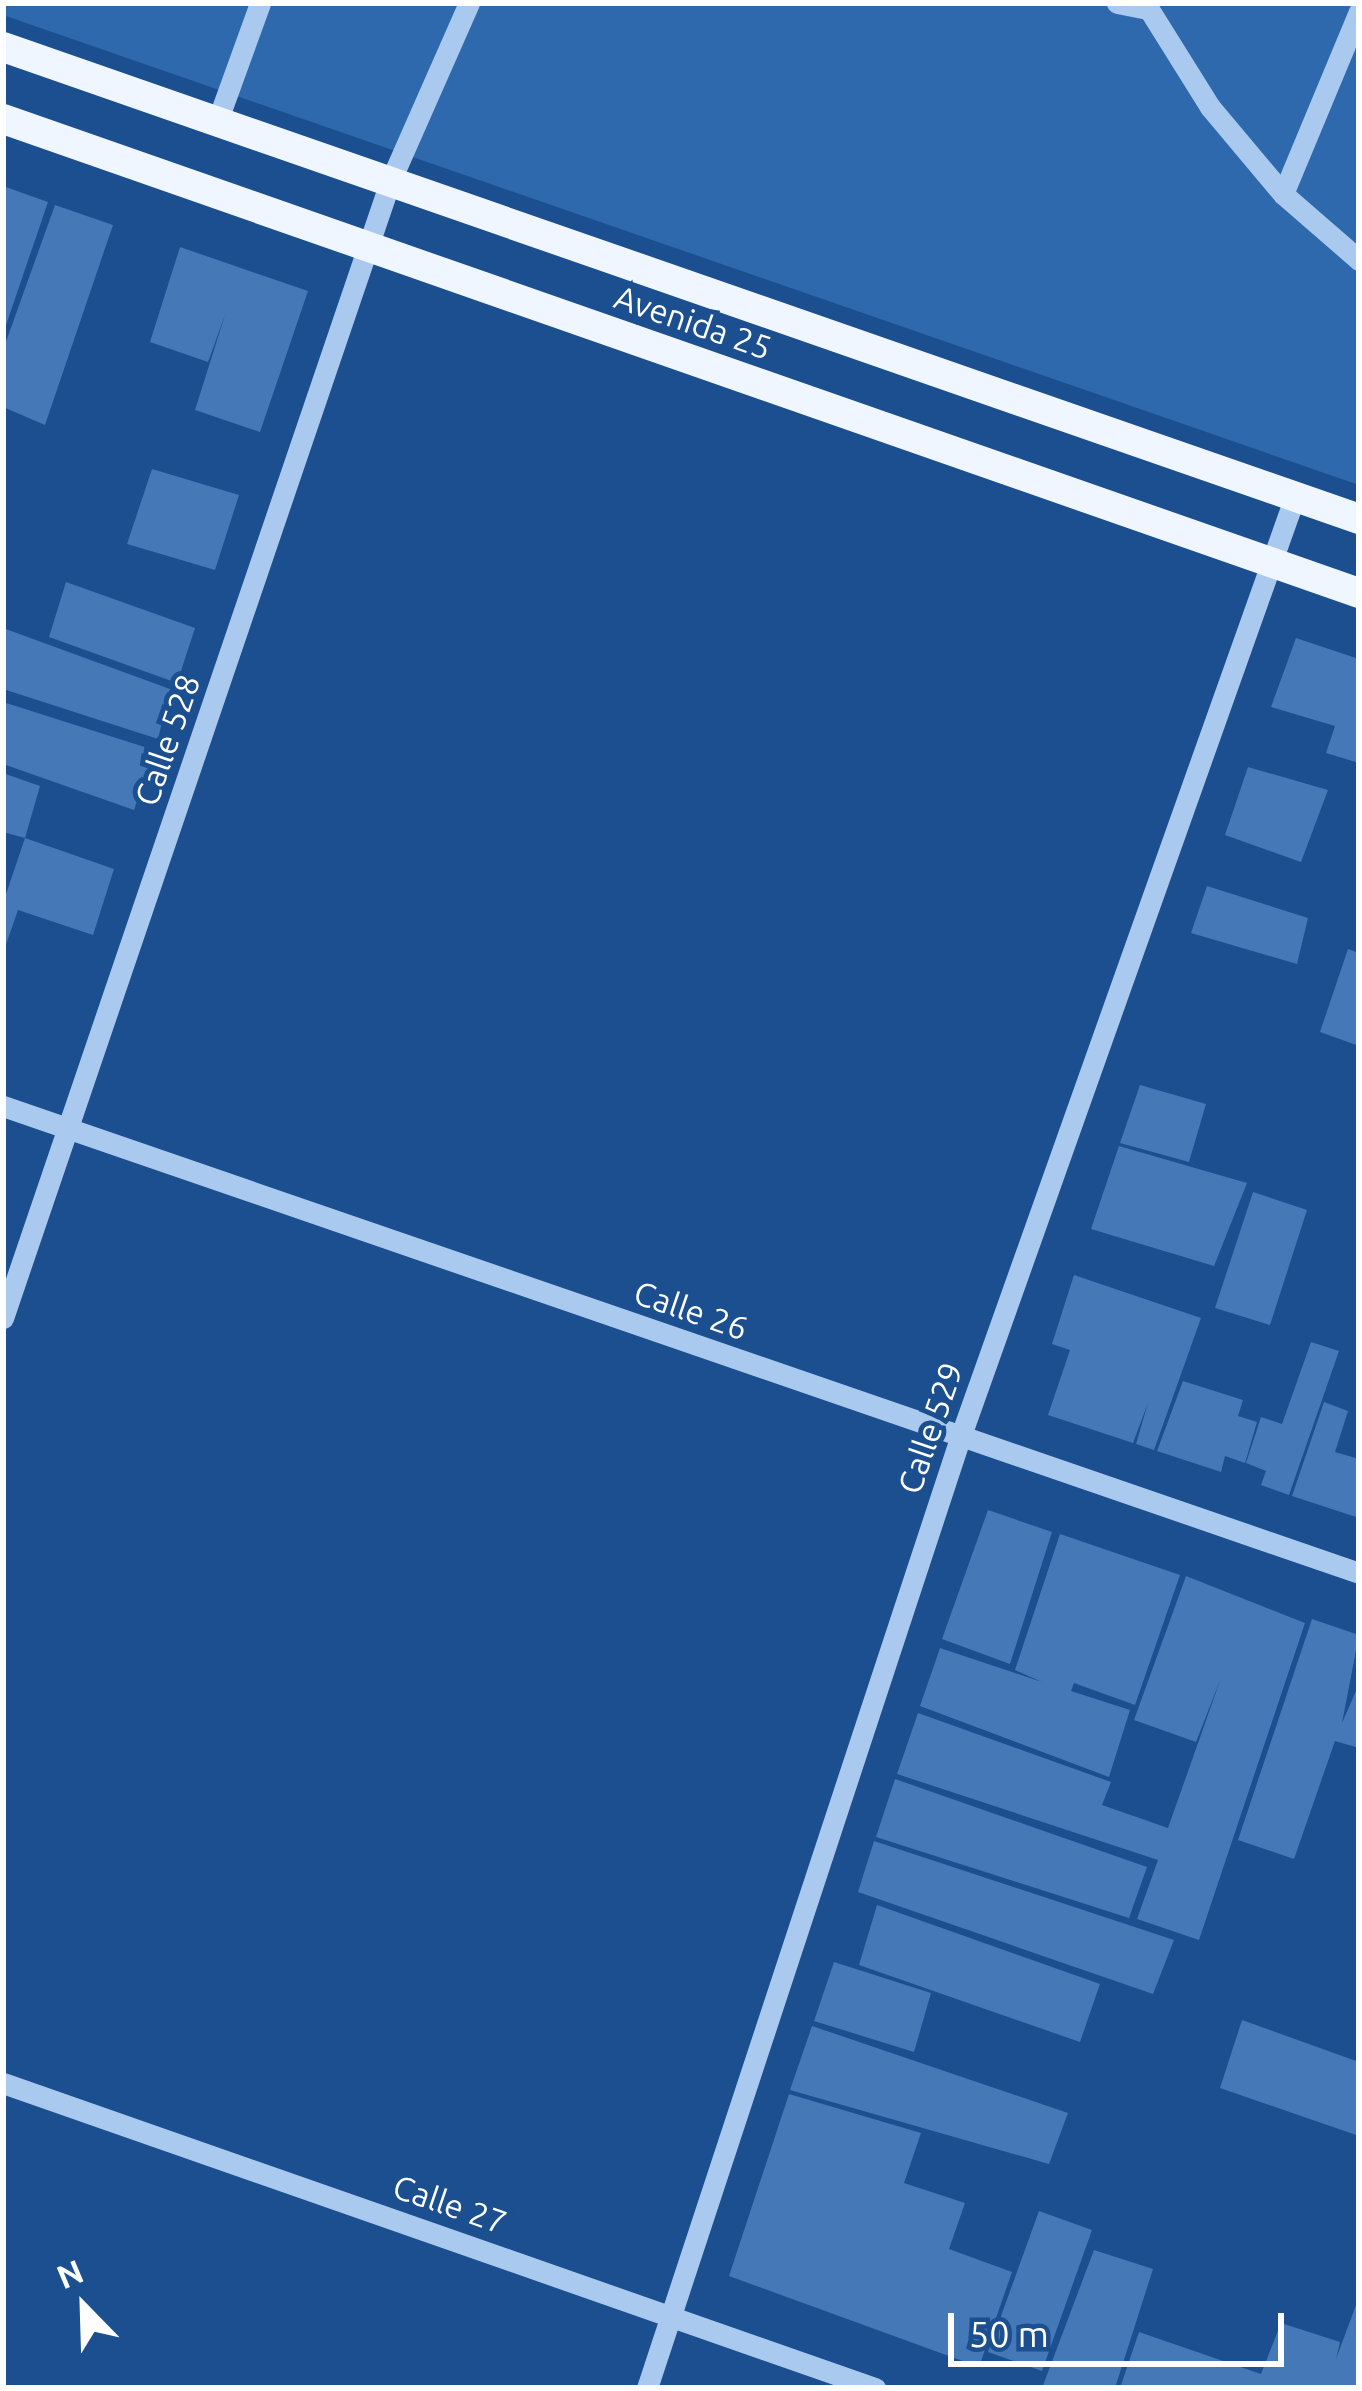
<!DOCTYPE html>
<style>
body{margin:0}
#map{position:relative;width:1362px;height:2391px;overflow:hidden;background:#1b4f8f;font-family:Ubuntu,sans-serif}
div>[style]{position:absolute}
.green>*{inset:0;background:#2e69ad}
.building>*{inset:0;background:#4478b7}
.minor>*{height:21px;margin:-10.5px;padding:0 10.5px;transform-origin:10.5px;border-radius:10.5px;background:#a9c9ee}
.major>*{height:30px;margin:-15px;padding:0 15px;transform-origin:15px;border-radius:15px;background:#f0f6ff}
span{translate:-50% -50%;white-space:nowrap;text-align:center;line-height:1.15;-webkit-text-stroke:10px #1b4f8f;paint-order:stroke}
.street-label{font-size:33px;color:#fff}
.frame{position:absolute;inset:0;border:6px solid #fff;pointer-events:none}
.north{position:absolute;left:24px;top:2247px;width:120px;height:120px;-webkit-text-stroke:9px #1b4f8f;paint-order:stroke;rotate:337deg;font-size:33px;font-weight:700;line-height:48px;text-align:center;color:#fff}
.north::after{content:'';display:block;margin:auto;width:42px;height:54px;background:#fff;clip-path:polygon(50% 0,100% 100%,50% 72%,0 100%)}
.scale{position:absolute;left:948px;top:2313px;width:336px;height:54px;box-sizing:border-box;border:6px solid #fff;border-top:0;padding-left:15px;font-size:36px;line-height:42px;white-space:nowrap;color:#fff;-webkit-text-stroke:9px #1b4f8f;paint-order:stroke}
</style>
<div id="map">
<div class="green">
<div style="clip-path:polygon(3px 3px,1359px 3px,1359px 485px,3px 15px)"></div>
</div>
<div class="building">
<div style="clip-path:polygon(3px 186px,48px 202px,4px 331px,3px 331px)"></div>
<div style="clip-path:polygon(55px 205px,113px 225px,45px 425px,3px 407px,3px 350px)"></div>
<div style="clip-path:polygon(180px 247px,308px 291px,260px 432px,195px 410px,225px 315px,208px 362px,150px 342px)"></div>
<div style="clip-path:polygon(152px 469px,239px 495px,215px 570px,127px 544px)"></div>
<div style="clip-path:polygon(66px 582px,195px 628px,177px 683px,49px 637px)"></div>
<div style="clip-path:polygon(3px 628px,170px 689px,158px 739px,3px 689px)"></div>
<div style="clip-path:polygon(1296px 638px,1359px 659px,1359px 763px,1326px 753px,1335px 726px,1271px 707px)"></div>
<div style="clip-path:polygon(3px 702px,154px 750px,134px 810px,3px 764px)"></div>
<div style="clip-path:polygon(1248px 767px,1328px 790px,1301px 862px,1225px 835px)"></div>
<div style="clip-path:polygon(3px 773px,40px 786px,25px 838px,3px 832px)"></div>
<div style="clip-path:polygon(25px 838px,114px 869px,93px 935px,18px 910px,3px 953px,3px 903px)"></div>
<div style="clip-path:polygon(1207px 886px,1308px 918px,1297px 964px,1191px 933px)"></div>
<div style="clip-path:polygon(1348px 949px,1359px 953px,1359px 1046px,1320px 1032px)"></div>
<div style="clip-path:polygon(1140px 1085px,1206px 1104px,1189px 1162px,1120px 1143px)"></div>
<div style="clip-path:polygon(1119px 1146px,1247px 1183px,1214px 1266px,1091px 1229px)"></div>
<div style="clip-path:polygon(1253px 1192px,1307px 1210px,1270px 1325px,1215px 1308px)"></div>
<div style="clip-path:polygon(1074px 1275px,1201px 1318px,1154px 1450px,1136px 1444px,1148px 1403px,1133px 1443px,1048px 1415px,1070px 1350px,1052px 1344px)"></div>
<div style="clip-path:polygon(1311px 1342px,1339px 1351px,1289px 1495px,1261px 1485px,1266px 1471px,1246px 1463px,1261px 1417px,1282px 1424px)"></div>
<div style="clip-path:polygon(1183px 1381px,1243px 1400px,1238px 1416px,1257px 1422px,1245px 1463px,1225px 1456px,1221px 1472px,1157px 1451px)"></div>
<div style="clip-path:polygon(1324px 1402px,1348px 1411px,1335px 1452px,1359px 1459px,1359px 1518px,1292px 1496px)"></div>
<div style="clip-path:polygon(988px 1510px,1052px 1532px,1010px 1664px,942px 1639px)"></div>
<div style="clip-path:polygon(1060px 1534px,1180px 1575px,1135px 1705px,1074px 1683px,1071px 1691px,1130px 1710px,1109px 1777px,920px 1706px,940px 1648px,1042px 1682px,1015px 1670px)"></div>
<div style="clip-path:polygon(1186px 1576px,1305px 1623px,1199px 1940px,1137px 1919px,1158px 1860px,897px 1774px,918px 1713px,1111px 1782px,1102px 1805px,1168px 1828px,1221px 1678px,1196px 1742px,1134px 1720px)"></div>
<div style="clip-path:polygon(1312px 1619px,1359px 1635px,1342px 1723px,1359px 1684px,1359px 1748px,1335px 1741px,1294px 1859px,1238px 1840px)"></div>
<div style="clip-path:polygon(895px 1779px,1147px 1867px,1129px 1918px,876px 1837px)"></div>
<div style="clip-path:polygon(874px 1841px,1174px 1940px,1153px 1994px,858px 1892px)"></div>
<div style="clip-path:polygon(877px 1905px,1100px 1984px,1080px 2042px,859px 1965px)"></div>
<div style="clip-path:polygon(834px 1962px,931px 1993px,914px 2052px,814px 2021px)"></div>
<div style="clip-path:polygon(1242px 2020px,1359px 2062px,1359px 2136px,1220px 2088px)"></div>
<div style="clip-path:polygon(812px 2026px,1068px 2113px,1049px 2164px,790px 2090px)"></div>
<div style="clip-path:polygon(789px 2094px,921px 2133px,904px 2183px,965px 2203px,949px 2249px,1012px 2272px,979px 2367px,729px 2276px)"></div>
<div style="clip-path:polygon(1039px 2211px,1092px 2230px,1042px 2371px,988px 2352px)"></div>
<div style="clip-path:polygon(1094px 2250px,1153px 2269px,1115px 2388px,1042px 2388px)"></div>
<div style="clip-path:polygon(1359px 2297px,1359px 2388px,1120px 2388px,1139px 2332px,1261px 2374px,1281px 2323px,1340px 2342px,1336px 2359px)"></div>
</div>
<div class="minor">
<div style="left:1117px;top:3px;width:31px;rotate:11deg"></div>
<div style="left:1145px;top:3px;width:123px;rotate:58deg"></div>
<div style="left:1210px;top:107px;width:114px;rotate:50deg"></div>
<div style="left:1283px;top:194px;width:101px;rotate:41deg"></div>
<div style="left:217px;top:122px;width:127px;rotate:-70.1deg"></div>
<div style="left:1283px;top:194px;width:198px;rotate:-67.4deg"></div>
<div style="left:3px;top:1106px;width:1434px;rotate:19deg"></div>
<div style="left:3px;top:1318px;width:1200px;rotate:-71.19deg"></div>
<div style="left:390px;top:182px;width:196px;rotate:-66.2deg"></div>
<div style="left:3px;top:2083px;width:924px;rotate:19.28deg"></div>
<div style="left:647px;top:2388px;width:1000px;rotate:-71.76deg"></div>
<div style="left:960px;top:1438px;width:1000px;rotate:-70.42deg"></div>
</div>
<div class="major">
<div style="left:3px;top:47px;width:1436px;rotate:19.19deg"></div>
<div style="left:3px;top:119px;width:1436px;rotate:19.27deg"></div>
</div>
<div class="street-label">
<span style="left:693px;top:322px;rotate:19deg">Avenida 25</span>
<span style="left:167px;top:740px;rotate:-71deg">Calle 528</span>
<span style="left:691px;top:1310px;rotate:19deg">Calle 26</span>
<span style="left:930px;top:1428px;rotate:-71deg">Calle 529</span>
<span style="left:450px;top:2204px;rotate:19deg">Calle 27</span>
</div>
<div class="frame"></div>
<div class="north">N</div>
<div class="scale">50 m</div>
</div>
